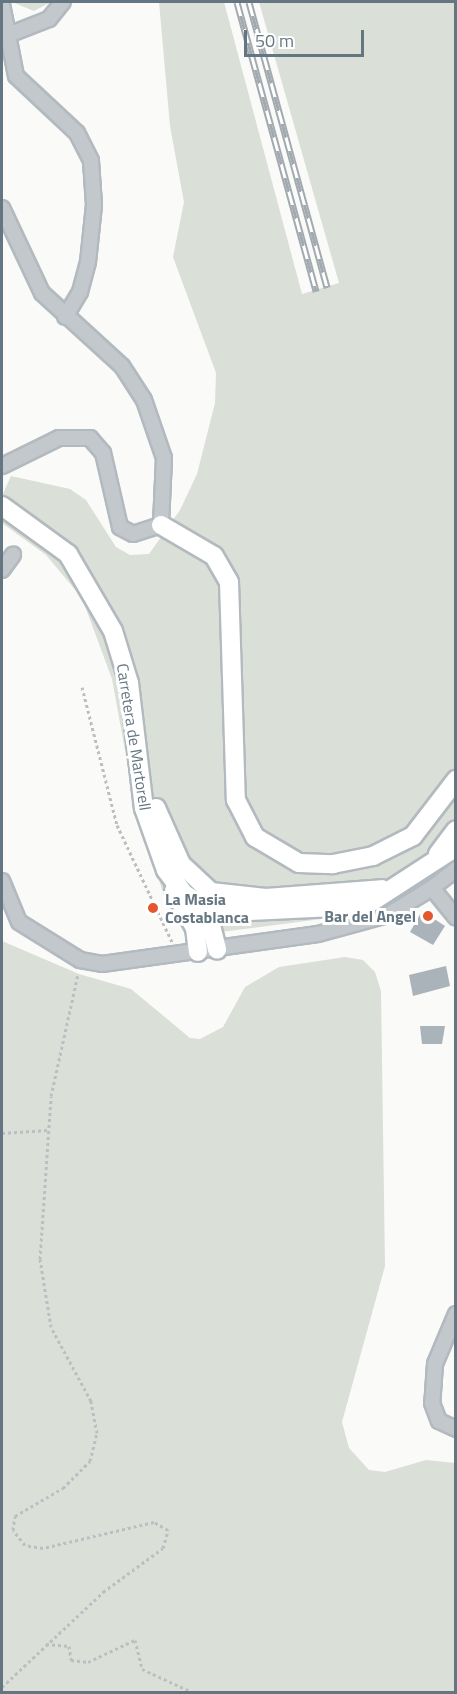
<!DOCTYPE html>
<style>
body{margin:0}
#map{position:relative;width:457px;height:1694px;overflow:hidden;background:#fafaf8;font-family:"Titillium Web",sans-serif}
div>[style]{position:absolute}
.green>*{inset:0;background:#dadfd7}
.building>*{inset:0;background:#aab3b9}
.path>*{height:3px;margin-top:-1.5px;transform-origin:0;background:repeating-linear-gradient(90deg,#bbbfc2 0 3px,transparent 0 6px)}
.roads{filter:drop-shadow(2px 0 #b3babf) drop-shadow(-2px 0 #b3babf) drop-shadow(0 2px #b3babf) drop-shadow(0 -2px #b3babf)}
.street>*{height:14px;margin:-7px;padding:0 7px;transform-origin:7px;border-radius:7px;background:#c3c8cc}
.secondary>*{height:18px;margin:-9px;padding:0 9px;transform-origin:9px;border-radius:9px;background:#fff}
.rail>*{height:7px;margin-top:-3.5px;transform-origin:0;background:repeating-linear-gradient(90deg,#fff 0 14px,#a2aab0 0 28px);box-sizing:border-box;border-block:2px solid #a2aab0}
.dots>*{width:16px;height:16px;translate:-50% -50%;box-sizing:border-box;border:3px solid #fff;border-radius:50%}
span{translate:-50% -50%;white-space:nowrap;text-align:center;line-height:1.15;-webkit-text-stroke:6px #fff;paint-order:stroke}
.street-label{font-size:16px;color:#657683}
.poi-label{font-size:16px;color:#657683;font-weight:700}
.left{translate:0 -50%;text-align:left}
.right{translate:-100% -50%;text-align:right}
.frame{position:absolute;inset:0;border:3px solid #657683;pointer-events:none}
.scale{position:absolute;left:244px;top:30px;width:120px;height:27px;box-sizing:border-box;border:3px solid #657683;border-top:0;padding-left:8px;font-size:18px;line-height:21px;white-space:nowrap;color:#657683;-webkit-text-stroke:4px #fff;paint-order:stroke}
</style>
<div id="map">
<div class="green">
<div style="clip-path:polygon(12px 2px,51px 2px,34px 11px)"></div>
<div style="clip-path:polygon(159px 2px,224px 2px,302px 294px,339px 283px,259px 2px,455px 2px,455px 852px,411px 895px,337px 917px,213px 933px,180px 913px,162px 890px,130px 778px,112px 679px,82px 598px,46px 555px,2px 523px,2px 496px,11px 476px,70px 489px,86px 500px,116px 547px,130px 555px,149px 554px,180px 510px,197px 474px,215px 403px,216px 373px,173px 257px,184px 202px,170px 126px)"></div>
<div style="clip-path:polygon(2px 941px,79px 974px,131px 989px,190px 1038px,200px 1039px,223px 1027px,245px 987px,279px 967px,345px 957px,363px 960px,375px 972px,381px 991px,385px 1266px,342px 1422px,349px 1448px,369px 1470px,385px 1472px,426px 1460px,455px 1463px,455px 1692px,2px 1692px)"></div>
</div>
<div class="building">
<div style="clip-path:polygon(422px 911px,445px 926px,433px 945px,410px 932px)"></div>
<div style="clip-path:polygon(446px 966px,450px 986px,413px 996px,409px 975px)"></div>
<div style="clip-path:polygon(420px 1026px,445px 1026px,442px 1044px,422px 1044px)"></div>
</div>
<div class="path">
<div style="left:82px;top:687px;width:142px;rotate:75.8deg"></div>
<div style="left:117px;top:825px;width:129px;rotate:64.8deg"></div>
<div style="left:2px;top:1133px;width:46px;rotate:-3.7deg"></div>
<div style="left:46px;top:1644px;width:23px;rotate:5deg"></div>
<div style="left:69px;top:1646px;width:14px;rotate:82deg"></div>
<div style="left:71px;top:1660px;width:17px;rotate:7deg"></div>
<div style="left:88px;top:1662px;width:52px;rotate:-25.1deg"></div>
<div style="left:135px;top:1640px;width:30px;rotate:76deg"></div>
<div style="left:142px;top:1669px;width:55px;rotate:24.7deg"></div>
<div style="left:2px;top:1687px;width:139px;rotate:-43.2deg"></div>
<div style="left:103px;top:1592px;width:74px;rotate:-36.3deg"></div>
<div style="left:163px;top:1548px;width:19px;rotate:-74deg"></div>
<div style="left:168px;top:1530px;width:16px;rotate:-150deg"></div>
<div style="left:154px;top:1522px;width:114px;rotate:166.8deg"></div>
<div style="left:43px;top:1548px;width:18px;rotate:-171deg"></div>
<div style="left:25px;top:1545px;width:19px;rotate:-129deg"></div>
<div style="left:13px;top:1530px;width:14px;rotate:-82deg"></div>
<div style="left:15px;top:1516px;width:56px;rotate:-30.3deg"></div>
<div style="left:63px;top:1488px;width:38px;rotate:-45deg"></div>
<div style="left:90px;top:1461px;width:29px;rotate:-76deg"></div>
<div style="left:97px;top:1433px;width:33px;rotate:-101deg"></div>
<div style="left:91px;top:1401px;width:84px;rotate:-118.4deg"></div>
<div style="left:51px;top:1327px;width:69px;rotate:-99.2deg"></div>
<div style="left:40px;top:1259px;width:163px;rotate:-86.1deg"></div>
<div style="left:51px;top:1096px;width:125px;rotate:-77.5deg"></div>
</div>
<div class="roads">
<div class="street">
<div style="left:2px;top:4px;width:73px;rotate:79deg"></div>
<div style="left:16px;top:76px;width:83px;rotate:43.1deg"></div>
<div style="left:77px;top:133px;width:31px;rotate:63deg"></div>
<div style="left:91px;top:161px;width:44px;rotate:86.1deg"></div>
<div style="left:94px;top:205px;width:57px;rotate:96deg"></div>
<div style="left:88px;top:262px;width:31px;rotate:105deg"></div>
<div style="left:80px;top:292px;width:29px;rotate:121deg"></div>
<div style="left:8px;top:35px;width:44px;rotate:-21.3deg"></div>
<div style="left:49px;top:19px;width:22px;rotate:-51deg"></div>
<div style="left:2px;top:208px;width:94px;rotate:64.8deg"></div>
<div style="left:42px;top:293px;width:108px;rotate:42.4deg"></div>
<div style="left:122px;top:366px;width:40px;rotate:57.1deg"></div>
<div style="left:144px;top:400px;width:61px;rotate:71deg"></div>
<div style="left:164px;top:458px;width:67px;rotate:92.6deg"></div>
<div style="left:161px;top:525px;width:29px;rotate:162deg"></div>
<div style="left:133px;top:534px;width:15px;rotate:-152deg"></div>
<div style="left:120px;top:527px;width:76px;rotate:-102.9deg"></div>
<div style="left:103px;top:453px;width:20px;rotate:-131deg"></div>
<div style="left:90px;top:438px;width:31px;rotate:180deg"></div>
<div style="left:59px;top:438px;width:64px;rotate:153.8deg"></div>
<div style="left:2px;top:570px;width:19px;rotate:-54deg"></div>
<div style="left:2px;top:881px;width:44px;rotate:67.5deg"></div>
<div style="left:19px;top:922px;width:72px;rotate:31.9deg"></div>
<div style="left:80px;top:960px;width:22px;rotate:10deg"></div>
<div style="left:102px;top:964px;width:218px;rotate:-7.9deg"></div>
<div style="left:318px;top:934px;width:73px;rotate:-15.2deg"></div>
<div style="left:388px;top:915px;width:52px;rotate:-31.5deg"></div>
<div style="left:432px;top:888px;width:38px;rotate:51deg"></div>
<div style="left:432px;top:888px;width:31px;rotate:-38deg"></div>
<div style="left:456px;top:1314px;width:54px;rotate:112.8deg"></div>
<div style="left:435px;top:1364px;width:39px;rotate:94deg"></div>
<div style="left:432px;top:1403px;width:19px;rotate:69deg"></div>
<div style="left:439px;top:1421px;width:19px;rotate:25deg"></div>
</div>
<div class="secondary">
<div style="left:2px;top:506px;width:82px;rotate:36deg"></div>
<div style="left:68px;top:554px;width:89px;rotate:59.7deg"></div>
<div style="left:113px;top:631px;width:54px;rotate:72.9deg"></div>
<div style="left:129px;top:683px;width:126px;rotate:83.2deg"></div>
<div style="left:144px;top:808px;width:66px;rotate:70.5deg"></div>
<div style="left:166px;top:870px;width:30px;rotate:53deg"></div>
<div style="left:184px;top:894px;width:29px;rotate:31deg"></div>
<div style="left:209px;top:909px;width:20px;rotate:9deg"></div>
<div style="left:229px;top:912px;width:126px;rotate:-2.7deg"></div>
<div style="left:355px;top:906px;width:19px;rotate:-16deg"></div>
<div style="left:373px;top:901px;width:99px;rotate:-33deg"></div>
<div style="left:161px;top:525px;width:61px;rotate:30.3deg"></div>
<div style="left:214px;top:556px;width:30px;rotate:60deg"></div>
<div style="left:229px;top:582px;width:218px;rotate:88.2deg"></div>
<div style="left:236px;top:800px;width:42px;rotate:62.8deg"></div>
<div style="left:255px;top:837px;width:51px;rotate:30.6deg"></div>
<div style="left:299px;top:863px;width:34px;rotate:2deg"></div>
<div style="left:333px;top:864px;width:41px;rotate:-11.3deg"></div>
<div style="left:373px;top:856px;width:45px;rotate:-26.6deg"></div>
<div style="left:413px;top:836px;width:71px;rotate:-52.5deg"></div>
<div style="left:156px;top:808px;width:61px;rotate:65.9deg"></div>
<div style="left:181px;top:864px;width:41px;rotate:43deg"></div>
<div style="left:211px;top:892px;width:55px;rotate:6.2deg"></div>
<div style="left:266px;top:898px;width:116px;rotate:-4.4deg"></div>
<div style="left:438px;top:854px;width:30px;rotate:-53deg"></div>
<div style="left:174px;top:891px;width:43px;rotate:60.4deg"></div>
<div style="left:195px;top:928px;width:24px;rotate:83deg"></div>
<div style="left:205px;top:902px;width:49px;rotate:75.7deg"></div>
</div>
</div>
<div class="rail">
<div style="left:237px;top:2px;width:300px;rotate:74.7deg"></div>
<div style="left:249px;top:2px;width:296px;rotate:74.7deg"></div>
</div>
<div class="dots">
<div style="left:153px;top:908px;background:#e4572e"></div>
<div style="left:428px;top:916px;background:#e4572e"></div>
</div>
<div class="street-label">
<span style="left:134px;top:737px;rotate:81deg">Carretera de Martorell</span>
</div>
<div class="poi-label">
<span class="left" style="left:165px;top:908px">La Masia<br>Costablanca</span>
<span class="right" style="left:416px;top:916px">Bar del Angel</span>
</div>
<div class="frame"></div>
<div class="scale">50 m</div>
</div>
